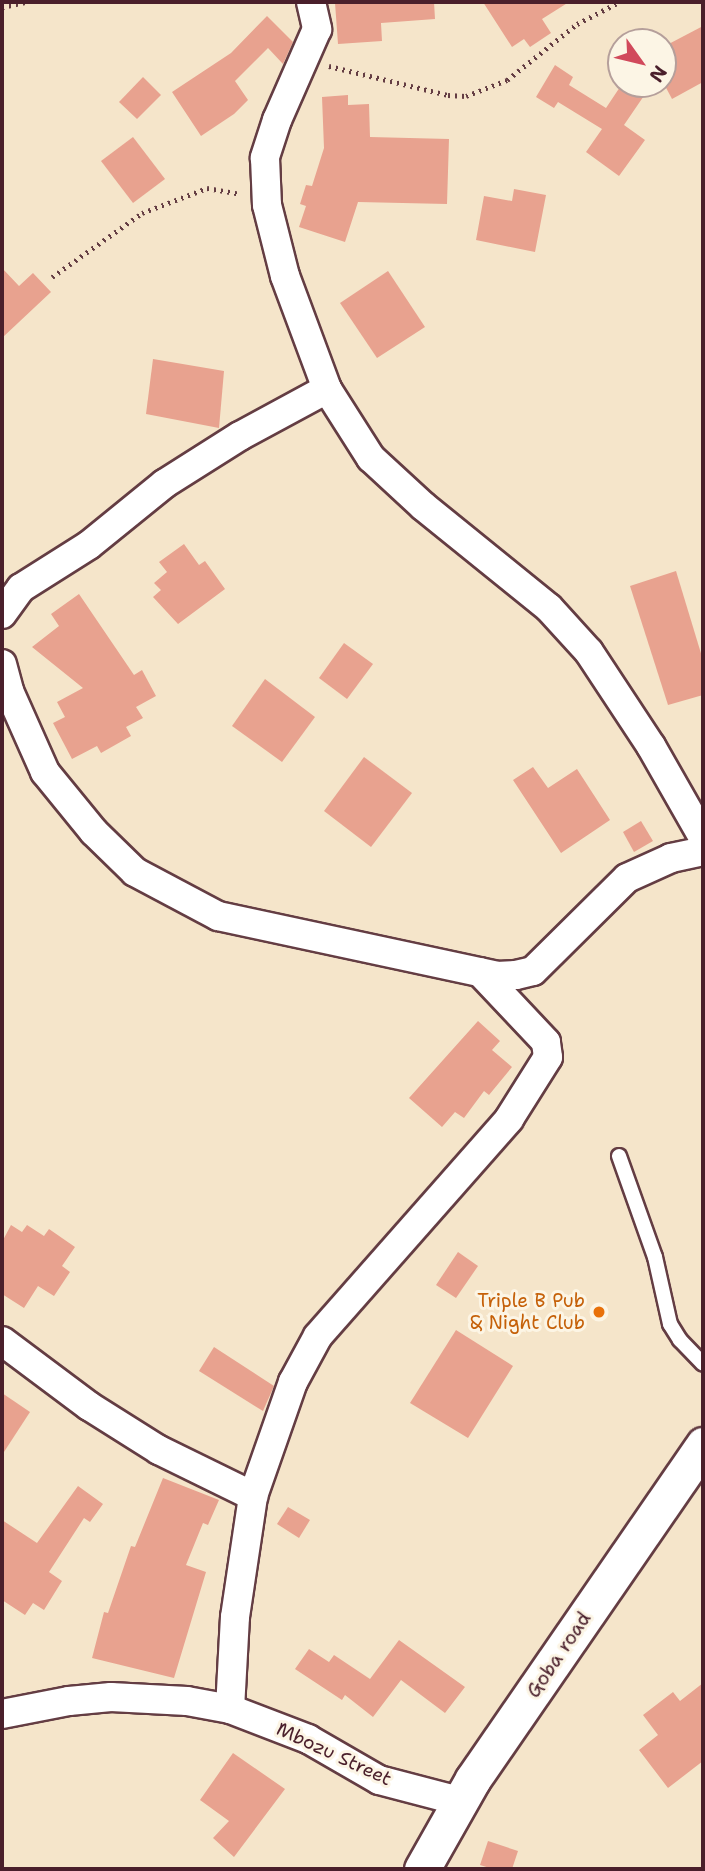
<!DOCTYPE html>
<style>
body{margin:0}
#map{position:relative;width:705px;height:1871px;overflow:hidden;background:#f5e5ca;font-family:"Shantell Sans",sans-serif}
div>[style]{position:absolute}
.building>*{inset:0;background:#e8a28f}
.path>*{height:4.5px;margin-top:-2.25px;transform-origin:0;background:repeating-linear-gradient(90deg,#643d43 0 2px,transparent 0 7px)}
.roads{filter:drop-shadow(2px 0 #643d43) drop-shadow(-2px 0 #643d43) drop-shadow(0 2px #643d43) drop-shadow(0 -2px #643d43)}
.service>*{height:14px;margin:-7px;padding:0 7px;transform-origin:7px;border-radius:7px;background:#fff}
.minor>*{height:28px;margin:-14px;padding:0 14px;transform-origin:14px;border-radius:14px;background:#fff}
.tertiary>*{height:35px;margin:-17.5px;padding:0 17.5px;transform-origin:17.5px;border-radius:17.5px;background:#fff}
.dots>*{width:19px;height:19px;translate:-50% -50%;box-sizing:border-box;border:4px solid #fcf5e5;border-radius:50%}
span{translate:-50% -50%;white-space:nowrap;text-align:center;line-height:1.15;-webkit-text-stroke:6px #fcf5e5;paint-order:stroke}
.food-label{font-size:19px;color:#c56008}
.right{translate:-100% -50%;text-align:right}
.street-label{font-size:19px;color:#4a1f2b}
.frame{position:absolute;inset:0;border:4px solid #4a1f2b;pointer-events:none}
.north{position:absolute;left:607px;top:28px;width:70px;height:70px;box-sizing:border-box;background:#fcf5e5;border:2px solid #b59f9b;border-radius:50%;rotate:124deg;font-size:19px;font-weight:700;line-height:28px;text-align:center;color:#4a1f2b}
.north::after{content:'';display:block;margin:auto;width:24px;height:32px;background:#d1495b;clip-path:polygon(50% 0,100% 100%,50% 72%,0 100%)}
</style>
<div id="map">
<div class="building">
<div style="clip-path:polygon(357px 2px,434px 2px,435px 19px,381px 23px,382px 41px,338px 44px,335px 3px)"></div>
<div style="clip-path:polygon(483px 2px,569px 2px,542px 19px,551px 33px,530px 47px,524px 39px,512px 47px)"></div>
<div style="clip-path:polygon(267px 16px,293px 42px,283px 64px,268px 48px,235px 81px,248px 100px,234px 114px,201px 136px,172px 92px,231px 53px)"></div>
<div style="clip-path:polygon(703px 26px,703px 82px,672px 99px,663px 82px,663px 47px)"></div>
<div style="clip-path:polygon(555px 65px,573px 77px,569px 85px,606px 108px,622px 84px,652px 84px,624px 125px,645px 140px,619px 176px,586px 152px,602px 129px,558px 102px,554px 108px,536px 97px)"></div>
<div style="clip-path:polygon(143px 77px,161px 95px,137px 119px,119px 102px)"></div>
<div style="clip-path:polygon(348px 95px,348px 105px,369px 104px,370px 137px,449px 139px,447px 204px,358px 202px,345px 242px,299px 227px,306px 206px,300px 204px,306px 185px,312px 186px,324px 148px,322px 97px)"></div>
<div style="clip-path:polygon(133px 137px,165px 179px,133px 203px,101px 161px)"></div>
<div style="clip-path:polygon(514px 189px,546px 195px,535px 252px,476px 240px,484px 196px,512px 201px)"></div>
<div style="clip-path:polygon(2px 268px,19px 286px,33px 273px,51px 292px,2px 338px)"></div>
<div style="clip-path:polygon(388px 271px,425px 327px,377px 358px,340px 303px)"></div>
<div style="clip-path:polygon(153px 359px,224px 371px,219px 428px,146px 414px)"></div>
<div style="clip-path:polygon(184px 544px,199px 565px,205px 561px,225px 589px,178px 624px,153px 597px,161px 590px,154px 583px,167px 572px,159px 562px)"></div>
<div style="clip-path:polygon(676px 571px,703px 660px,703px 695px,668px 705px,630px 586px)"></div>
<div style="clip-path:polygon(79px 594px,134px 675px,142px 670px,156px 696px,136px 707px,143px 718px,126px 727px,131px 736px,101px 753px,97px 746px,72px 759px,53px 723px,65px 717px,57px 702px,83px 688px,32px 647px,59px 626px,51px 614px)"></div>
<div style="clip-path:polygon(344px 643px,373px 664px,347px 699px,319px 678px)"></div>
<div style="clip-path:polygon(265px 679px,315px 717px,282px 762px,232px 726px)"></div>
<div style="clip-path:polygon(364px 757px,412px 793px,371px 847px,324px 811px)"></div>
<div style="clip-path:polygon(533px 767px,548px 788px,577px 769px,610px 820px,561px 853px,513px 780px)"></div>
<div style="clip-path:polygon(641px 821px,653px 841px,634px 852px,623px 832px)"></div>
<div style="clip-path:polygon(478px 1021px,500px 1041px,492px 1050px,512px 1067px,489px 1095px,484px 1091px,464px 1118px,455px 1112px,442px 1127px,409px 1098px)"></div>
<div style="clip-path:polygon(11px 1225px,22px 1232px,27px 1225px,44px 1236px,49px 1229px,75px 1247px,62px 1266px,70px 1272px,54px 1296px,38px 1286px,24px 1308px,2px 1294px,2px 1242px)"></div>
<div style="clip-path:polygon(458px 1252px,478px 1266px,456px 1298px,436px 1285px)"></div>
<div style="clip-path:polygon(456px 1330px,513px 1366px,468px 1438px,410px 1403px)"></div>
<div style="clip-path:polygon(214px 1347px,274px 1386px,263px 1411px,199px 1371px)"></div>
<div style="clip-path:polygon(2px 1393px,30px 1412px,2px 1455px)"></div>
<div style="clip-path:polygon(163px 1478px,219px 1500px,208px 1525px,203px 1523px,186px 1565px,206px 1572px,174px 1678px,92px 1658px,104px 1612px,108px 1613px,131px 1546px,135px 1547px)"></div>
<div style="clip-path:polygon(78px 1486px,103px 1504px,90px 1522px,84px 1518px,49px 1572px,62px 1581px,44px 1610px,33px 1603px,25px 1615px,2px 1600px,2px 1520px,37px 1543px)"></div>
<div style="clip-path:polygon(288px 1507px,310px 1520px,299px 1538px,277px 1524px)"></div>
<div style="clip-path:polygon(399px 1640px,465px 1687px,445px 1713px,401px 1680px,373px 1717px,345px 1695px,342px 1700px,295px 1669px,309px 1649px,329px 1662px,334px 1655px,370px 1679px)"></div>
<div style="clip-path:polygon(703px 1683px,703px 1761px,668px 1788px,639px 1750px,658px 1735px,643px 1715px,673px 1692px,680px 1701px)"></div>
<div style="clip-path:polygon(233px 1753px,285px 1789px,234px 1857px,213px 1838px,229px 1821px,200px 1800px)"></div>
<div style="clip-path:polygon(488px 1841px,518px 1851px,512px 1869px,493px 1869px,480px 1865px)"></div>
</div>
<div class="path">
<div style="left:2px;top:7px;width:25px;rotate:-12deg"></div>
<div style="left:329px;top:66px;width:122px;rotate:13.7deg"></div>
<div style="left:448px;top:95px;width:18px;rotate:3deg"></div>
<div style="left:466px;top:96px;width:44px;rotate:-21.3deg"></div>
<div style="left:507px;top:80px;width:90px;rotate:-38.7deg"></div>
<div style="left:577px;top:24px;width:47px;rotate:-27.6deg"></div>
<div style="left:52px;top:277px;width:110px;rotate:-35.4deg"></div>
<div style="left:142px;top:213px;width:70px;rotate:-21deg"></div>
<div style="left:207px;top:188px;width:34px;rotate:10deg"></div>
</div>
<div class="roads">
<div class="service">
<div style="left:619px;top:1156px;width:107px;rotate:70.4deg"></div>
<div style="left:655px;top:1257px;width:69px;rotate:77.4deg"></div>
<div style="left:670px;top:1324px;width:19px;rotate:58deg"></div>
<div style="left:680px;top:1340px;width:33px;rotate:46deg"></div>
</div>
<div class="minor">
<div style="left:311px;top:2px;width:28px;rotate:77deg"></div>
<div style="left:317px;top:29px;width:99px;rotate:113.7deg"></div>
<div style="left:277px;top:120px;width:40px;rotate:108deg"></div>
<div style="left:265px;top:158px;width:47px;rotate:87.6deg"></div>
<div style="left:267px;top:205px;width:73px;rotate:75.8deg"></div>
<div style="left:285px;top:276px;width:121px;rotate:69.6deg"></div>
<div style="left:327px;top:389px;width:82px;rotate:57.5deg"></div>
<div style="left:371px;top:458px;width:71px;rotate:42.7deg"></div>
<div style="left:423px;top:506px;width:162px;rotate:39deg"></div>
<div style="left:549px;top:608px;width:59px;rotate:47.7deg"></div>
<div style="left:589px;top:652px;width:113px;rotate:56.6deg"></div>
<div style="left:651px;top:746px;width:105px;rotate:60.3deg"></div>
<div style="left:2px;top:614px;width:32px;rotate:-54deg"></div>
<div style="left:21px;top:588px;width:80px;rotate:-32.3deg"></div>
<div style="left:89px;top:545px;width:97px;rotate:-39.1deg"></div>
<div style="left:164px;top:484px;width:90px;rotate:-32.3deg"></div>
<div style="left:240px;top:436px;width:99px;rotate:-28.4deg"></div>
<div style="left:2px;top:664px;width:28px;rotate:75deg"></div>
<div style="left:9px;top:691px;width:89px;rotate:66deg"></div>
<div style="left:45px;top:772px;width:77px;rotate:50.8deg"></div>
<div style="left:94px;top:832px;width:57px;rotate:44.3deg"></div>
<div style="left:135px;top:872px;width:94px;rotate:27.9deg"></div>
<div style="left:218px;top:916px;width:285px;rotate:12.1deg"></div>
<div style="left:497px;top:976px;width:19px;rotate:-3deg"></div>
<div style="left:516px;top:975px;width:17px;rotate:-13deg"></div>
<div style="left:533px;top:971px;width:132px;rotate:-44.7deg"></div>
<div style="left:627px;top:878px;width:48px;rotate:-24.4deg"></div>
<div style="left:671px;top:858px;width:33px;rotate:-12deg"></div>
<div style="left:2px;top:1341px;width:109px;rotate:36.8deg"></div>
<div style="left:89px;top:1406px;width:83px;rotate:32.2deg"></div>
<div style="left:159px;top:1450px;width:105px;rotate:26.1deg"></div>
<div style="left:230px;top:1709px;width:92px;rotate:-86.9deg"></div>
<div style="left:235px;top:1617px;width:122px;rotate:-81.5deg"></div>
<div style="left:253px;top:1496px;width:121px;rotate:-70.7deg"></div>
<div style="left:293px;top:1382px;width:52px;rotate:-61.5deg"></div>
<div style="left:318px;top:1336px;width:289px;rotate:-48.6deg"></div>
<div style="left:509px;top:1119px;width:73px;rotate:-57.8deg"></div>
<div style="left:548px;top:1057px;width:15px;rotate:-98deg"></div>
<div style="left:546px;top:1042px;width:96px;rotate:-133.3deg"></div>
<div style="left:2px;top:1714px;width:68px;rotate:-11deg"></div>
<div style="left:69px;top:1701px;width:42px;rotate:-5.4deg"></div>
<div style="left:111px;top:1697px;width:76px;rotate:3deg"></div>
<div style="left:187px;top:1701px;width:44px;rotate:10.5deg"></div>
<div style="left:230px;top:1709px;width:84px;rotate:21deg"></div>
<div style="left:308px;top:1739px;width:82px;rotate:30deg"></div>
<div style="left:379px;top:1780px;width:83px;rotate:14.7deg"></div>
</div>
<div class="tertiary">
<div style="left:422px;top:1869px;width:103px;rotate:-60.5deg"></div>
<div style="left:473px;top:1779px;width:406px;rotate:-55.4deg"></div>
</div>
</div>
<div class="dots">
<div style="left:599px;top:1312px;background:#e8710a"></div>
</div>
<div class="food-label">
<span class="right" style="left:585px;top:1312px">Triple B Pub<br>&amp; Night Club</span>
</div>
<div class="street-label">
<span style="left:559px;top:1655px;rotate:-56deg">Goba road</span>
<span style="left:334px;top:1754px;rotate:25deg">Mbozu Street</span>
</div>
<div class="frame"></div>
<div class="north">N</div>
</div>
